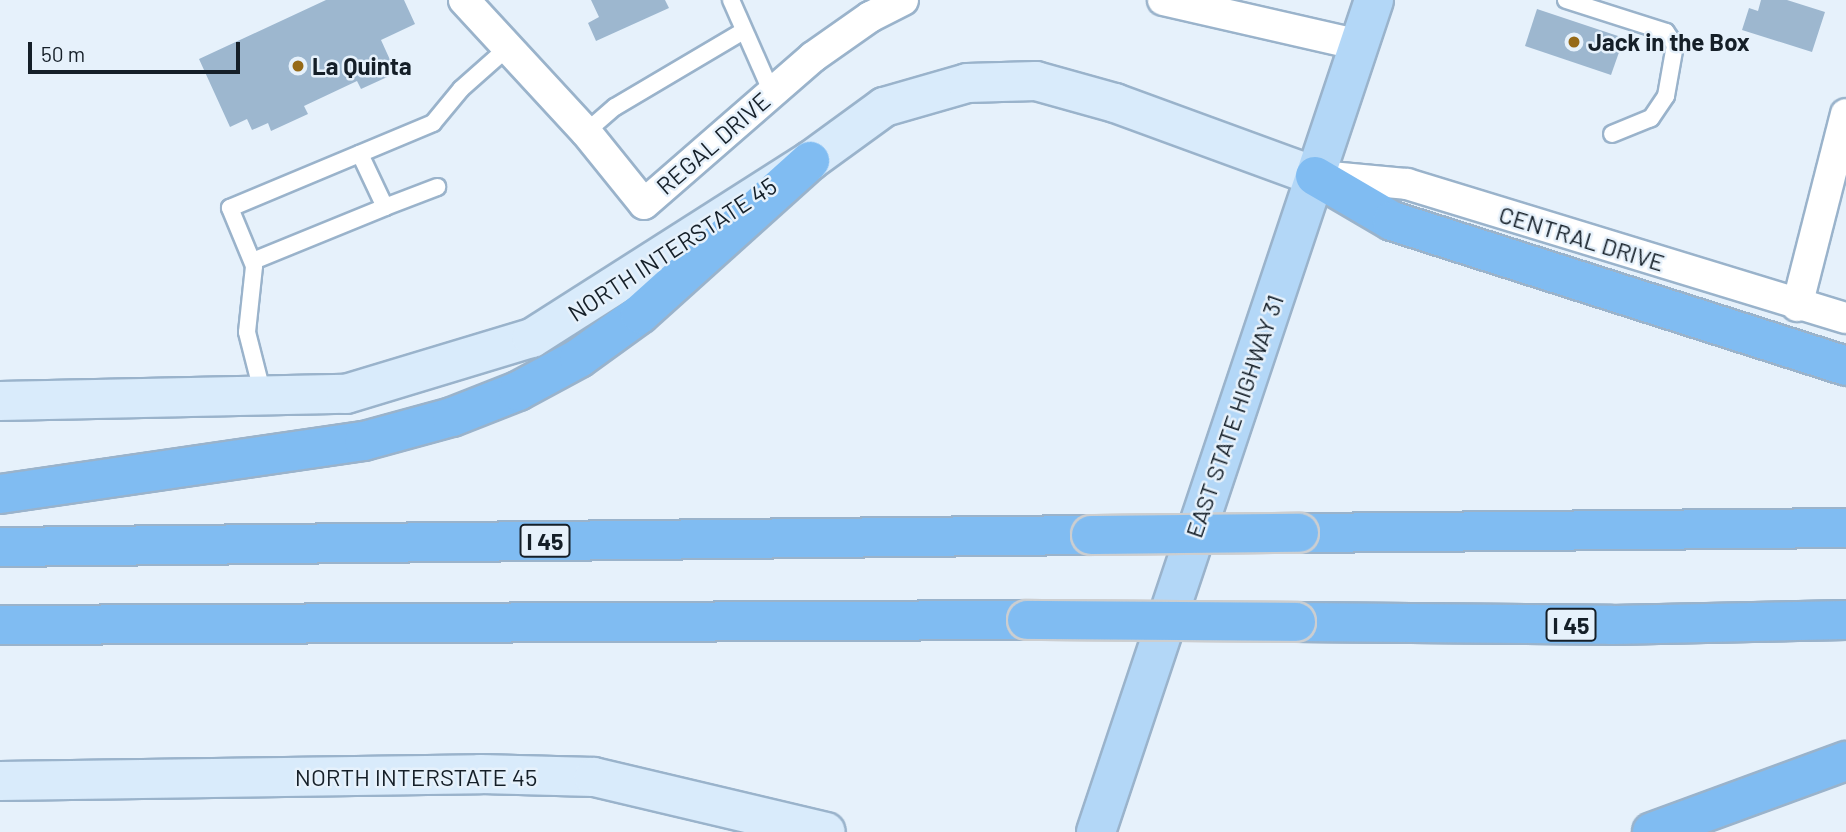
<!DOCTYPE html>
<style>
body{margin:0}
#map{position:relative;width:1846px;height:832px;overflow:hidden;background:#e6f1fb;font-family:Barlow,sans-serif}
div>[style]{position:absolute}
.building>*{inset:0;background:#9db7cf}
.roads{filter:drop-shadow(2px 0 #9ab3cb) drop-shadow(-2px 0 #9ab3cb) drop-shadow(0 2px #9ab3cb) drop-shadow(0 -2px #9ab3cb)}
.service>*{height:16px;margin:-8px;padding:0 8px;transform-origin:8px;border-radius:8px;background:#fff}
.minor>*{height:30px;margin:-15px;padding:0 15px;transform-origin:15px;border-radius:15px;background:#fff}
.secondary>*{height:38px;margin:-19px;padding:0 19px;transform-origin:19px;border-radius:19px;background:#d9ebfb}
.primary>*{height:38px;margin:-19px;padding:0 19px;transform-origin:19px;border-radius:19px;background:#b3d7f7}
.motorway>*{height:38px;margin:-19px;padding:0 19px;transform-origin:19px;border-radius:19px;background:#80bcf2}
.bridges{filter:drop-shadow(2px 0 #ccced0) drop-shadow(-2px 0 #ccced0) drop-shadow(0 2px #ccced0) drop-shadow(0 -2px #ccced0)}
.motorway-bridge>*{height:38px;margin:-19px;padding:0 19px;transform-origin:19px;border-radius:19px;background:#80bcf2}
.dots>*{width:19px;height:19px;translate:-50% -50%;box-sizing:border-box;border:4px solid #e6f1fb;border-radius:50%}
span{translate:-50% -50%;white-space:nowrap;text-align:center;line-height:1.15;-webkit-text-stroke:5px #e6f1fb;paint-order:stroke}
.shield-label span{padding:2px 5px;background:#e6f1fb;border:2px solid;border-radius:5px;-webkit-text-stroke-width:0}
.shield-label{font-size:23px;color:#151f28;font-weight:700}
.poi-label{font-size:24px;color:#151f28;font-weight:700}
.left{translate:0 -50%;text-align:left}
.street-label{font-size:24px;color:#151f28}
.scale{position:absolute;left:28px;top:42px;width:212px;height:32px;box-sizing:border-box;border:4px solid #151f28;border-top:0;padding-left:9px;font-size:21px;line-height:24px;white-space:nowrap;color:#151f28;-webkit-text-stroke:5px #e6f1fb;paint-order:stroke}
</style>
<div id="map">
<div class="building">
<div style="clip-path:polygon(326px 0,404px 0,415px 24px,381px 40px,396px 73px,361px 89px,357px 81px,304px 106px,308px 114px,271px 131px,268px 123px,252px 130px,247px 119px,230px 127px,199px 59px)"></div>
<div style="clip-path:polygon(591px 0,665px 0,669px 8px,596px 41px,588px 23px,599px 17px)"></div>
<div style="clip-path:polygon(1761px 0,1787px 0,1825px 12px,1812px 52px,1742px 30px,1749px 8px,1758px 11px)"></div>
<div style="clip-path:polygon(1537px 9px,1624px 38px,1611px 75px,1525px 46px)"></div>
</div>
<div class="roads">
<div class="service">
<div style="left:731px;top:0;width:102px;rotate:66.2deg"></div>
<div style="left:1566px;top:0;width:105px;rotate:17.7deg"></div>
<div style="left:1666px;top:32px;width:16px;rotate:55deg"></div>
<div style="left:1675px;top:45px;width:52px;rotate:100deg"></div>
<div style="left:1666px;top:96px;width:27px;rotate:124deg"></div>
<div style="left:1651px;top:118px;width:42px;rotate:157.7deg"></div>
<div style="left:586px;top:132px;width:38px;rotate:-41deg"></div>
<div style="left:615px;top:107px;width:147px;rotate:-30.6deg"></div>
<div style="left:385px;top:207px;width:56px;rotate:-21deg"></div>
<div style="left:253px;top:261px;width:143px;rotate:-22.2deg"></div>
<div style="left:385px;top:207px;width:59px;rotate:-115.3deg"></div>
<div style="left:263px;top:395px;width:65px;rotate:-104.3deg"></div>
<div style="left:247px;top:332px;width:66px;rotate:-83.9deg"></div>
<div style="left:254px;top:266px;width:63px;rotate:-112.5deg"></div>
<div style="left:230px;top:208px;width:220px;rotate:-22.7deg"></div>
<div style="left:433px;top:123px;width:44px;rotate:-50.5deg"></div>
<div style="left:461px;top:89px;width:60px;rotate:-41.6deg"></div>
</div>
<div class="minor">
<div style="left:464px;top:0;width:180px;rotate:47.3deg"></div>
<div style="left:586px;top:132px;width:92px;rotate:51.1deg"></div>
<div style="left:644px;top:204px;width:224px;rotate:-41deg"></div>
<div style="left:813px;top:57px;width:70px;rotate:-35.1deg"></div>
<div style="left:870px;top:17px;width:37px;rotate:-27deg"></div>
<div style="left:1163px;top:0;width:201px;rotate:12.9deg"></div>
<div style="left:1321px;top:176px;width:86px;rotate:5.3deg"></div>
<div style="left:1407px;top:184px;width:459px;rotate:17deg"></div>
<div style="left:1797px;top:306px;width:198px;rotate:-75.7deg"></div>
</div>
<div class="secondary">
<div style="left:0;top:401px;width:346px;rotate:-1.2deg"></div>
<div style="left:346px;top:394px;width:194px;rotate:-16.8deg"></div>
<div style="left:532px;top:338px;width:330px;rotate:-32.5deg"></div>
<div style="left:810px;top:161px;width:92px;rotate:-36.1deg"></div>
<div style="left:884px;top:107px;width:86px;rotate:-16.1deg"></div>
<div style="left:967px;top:83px;width:69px;rotate:-1.7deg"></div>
<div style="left:1036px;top:81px;width:82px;rotate:15.6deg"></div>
<div style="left:1115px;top:103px;width:213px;rotate:20.1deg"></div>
<div style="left:0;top:781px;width:480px;rotate:-0.8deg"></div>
<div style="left:480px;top:774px;width:114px;rotate:1.5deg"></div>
<div style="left:594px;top:777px;width:238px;rotate:13.3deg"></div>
</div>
<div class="primary">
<div style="left:1096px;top:832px;width:877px;rotate:-71.52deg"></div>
</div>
<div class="motorway">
<div style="left:1315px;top:176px;width:89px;rotate:30.3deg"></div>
<div style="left:1392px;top:221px;width:477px;rotate:17.7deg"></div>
<div style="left:0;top:494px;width:368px;rotate:-8.3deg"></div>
<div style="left:364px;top:441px;width:91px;rotate:-15.3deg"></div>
<div style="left:452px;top:417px;width:71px;rotate:-21.5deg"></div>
<div style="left:518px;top:391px;width:69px;rotate:-28.4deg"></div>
<div style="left:579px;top:358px;width:75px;rotate:-35.8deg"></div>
<div style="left:640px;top:314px;width:229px;rotate:-42deg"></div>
<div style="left:1299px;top:533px;width:547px;rotate:-0.52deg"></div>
<div style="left:0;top:547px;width:1091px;rotate:-0.63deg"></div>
<div style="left:1296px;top:622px;width:316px;rotate:0.5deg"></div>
<div style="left:1612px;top:625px;width:234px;rotate:-1.2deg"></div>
<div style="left:0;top:625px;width:1027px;rotate:-0.28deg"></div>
<div style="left:1652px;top:832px;width:207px;rotate:-20.1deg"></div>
</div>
</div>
<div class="bridges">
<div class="motorway-bridge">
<div style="left:1091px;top:535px;width:208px;rotate:-0.6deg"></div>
<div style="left:1027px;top:620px;width:269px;rotate:0.4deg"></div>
</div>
</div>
<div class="dots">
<div style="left:1574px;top:42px;background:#966a17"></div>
<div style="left:298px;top:66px;background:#966a17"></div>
</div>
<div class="shield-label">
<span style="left:545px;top:541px">I 45</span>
<span style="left:1571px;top:625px">I 45</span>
</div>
<div class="poi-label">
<span class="left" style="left:1588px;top:42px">Jack in the Box</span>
<span class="left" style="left:312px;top:66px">La Quinta</span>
</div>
<div class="street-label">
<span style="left:713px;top:143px;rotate:-41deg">REGAL DRIVE</span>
<span style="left:1582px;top:238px;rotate:17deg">CENTRAL DRIVE</span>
<span style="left:672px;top:249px;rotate:-33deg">NORTH INTERSTATE 45</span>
<span style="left:1234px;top:416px;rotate:-71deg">EAST STATE HIGHWAY 31</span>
<span style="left:416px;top:777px">NORTH INTERSTATE 45</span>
</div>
<div class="scale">50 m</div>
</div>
